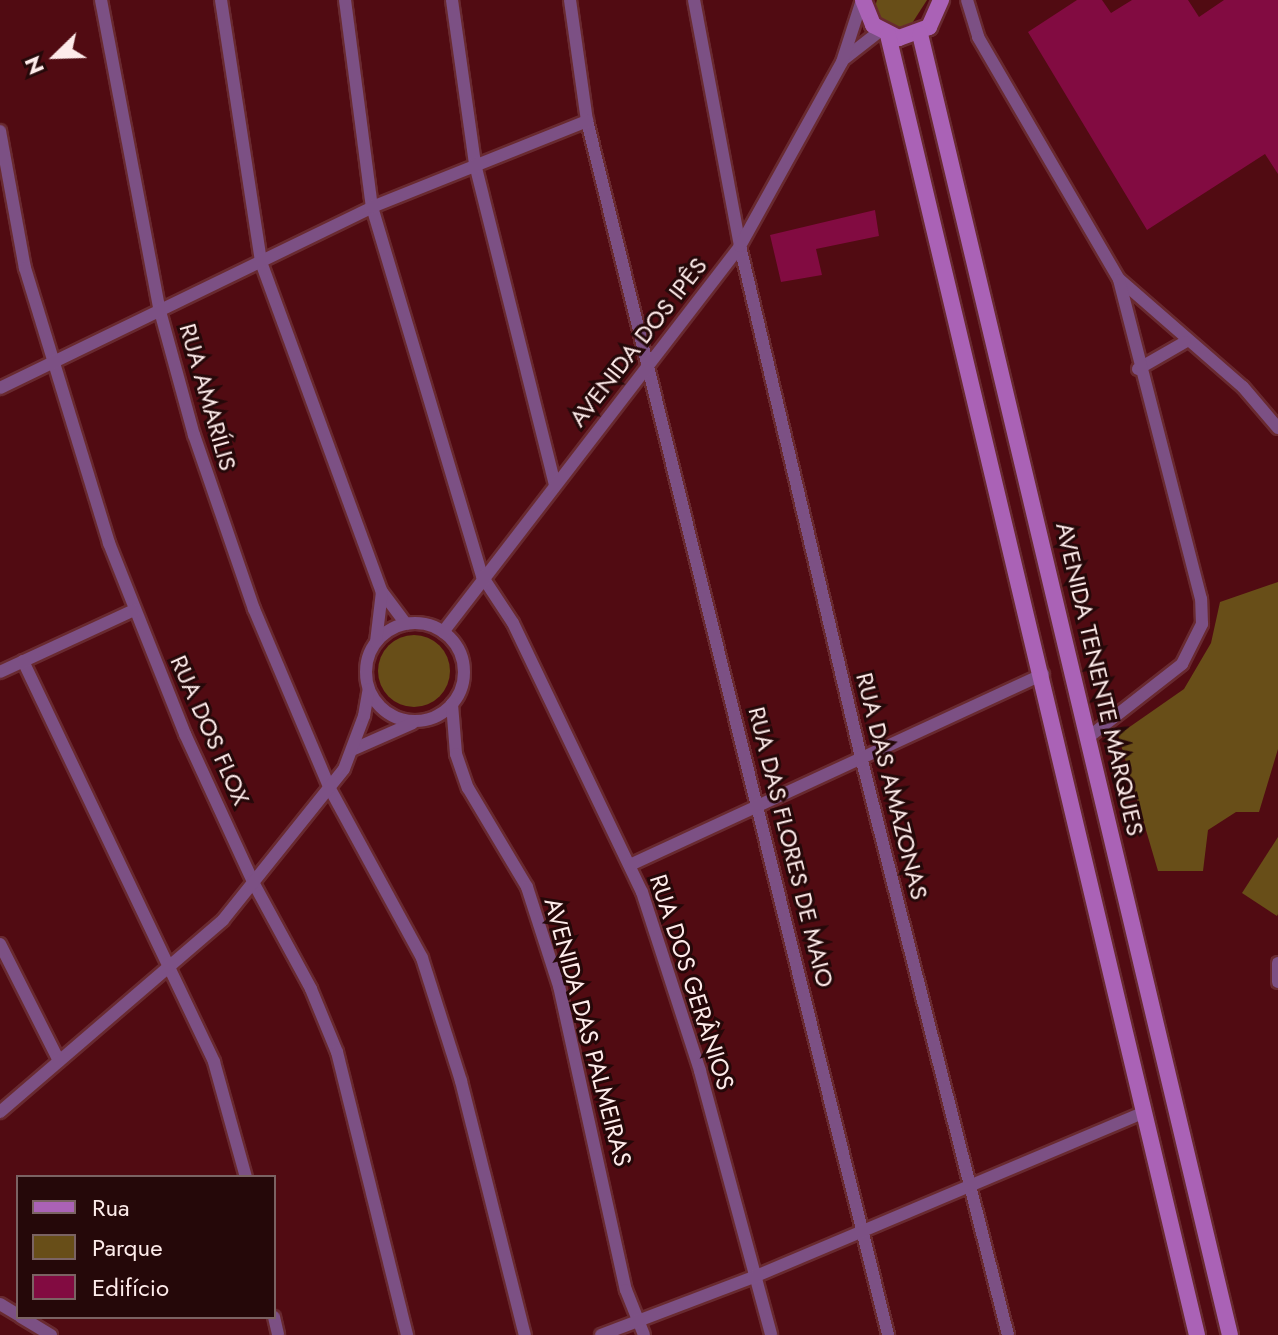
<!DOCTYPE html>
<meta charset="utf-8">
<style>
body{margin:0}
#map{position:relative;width:1278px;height:1335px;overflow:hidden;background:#510b12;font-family:Jost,sans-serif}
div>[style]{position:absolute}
.green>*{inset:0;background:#684e18}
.round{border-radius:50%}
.building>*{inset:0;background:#820b41}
.roads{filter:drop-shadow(2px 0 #692a30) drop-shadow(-2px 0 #692a30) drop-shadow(0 2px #692a30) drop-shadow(0 -2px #692a30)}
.minor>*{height:12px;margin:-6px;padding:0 6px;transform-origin:6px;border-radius:6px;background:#7c5084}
.minor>.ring{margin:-6px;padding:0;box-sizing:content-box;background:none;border:12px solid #7c5084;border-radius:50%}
.secondary>*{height:16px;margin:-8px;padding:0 8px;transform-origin:8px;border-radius:8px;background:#aa62b6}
span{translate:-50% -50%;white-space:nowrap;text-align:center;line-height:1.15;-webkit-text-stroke:6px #250809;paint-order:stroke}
.street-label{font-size:24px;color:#fdebea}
.legend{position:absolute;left:16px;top:1175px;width:260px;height:144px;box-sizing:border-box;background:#250809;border:2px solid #7b6363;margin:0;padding:10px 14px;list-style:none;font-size:24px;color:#fdebea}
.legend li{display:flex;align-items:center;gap:16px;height:40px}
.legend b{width:40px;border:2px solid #7b6363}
.north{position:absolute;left:16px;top:16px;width:80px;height:80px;-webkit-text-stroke:6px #250809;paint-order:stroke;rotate:247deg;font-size:22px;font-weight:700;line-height:32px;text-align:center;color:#fdebea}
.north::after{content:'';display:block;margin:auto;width:28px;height:36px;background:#fdebea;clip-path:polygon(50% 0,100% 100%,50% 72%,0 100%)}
</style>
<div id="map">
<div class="green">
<div style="clip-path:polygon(877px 0,927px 0,909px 28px,892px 29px,881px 23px,874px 10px)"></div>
<div style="clip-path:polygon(1278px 582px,1278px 749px,1259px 812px,1236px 812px,1208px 830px,1203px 871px,1158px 871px,1118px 735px,1184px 689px,1211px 643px,1220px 602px)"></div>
<div class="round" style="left:378px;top:635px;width:72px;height:72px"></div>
<div style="clip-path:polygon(1278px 837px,1278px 914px,1277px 916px,1242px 893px)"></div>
</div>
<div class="building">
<div style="clip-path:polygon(1077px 0,1102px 0,1111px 13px,1132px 0,1188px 0,1199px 17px,1224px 0,1278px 0,1278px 174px,1265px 154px,1147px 230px,1028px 32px)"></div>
<div style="clip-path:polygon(875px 210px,879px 236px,816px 249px,822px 275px,781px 282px,770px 235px)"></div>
</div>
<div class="roads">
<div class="minor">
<div style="left:101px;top:0;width:317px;rotate:79.3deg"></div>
<div style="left:160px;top:311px;width:129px;rotate:74.7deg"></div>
<div style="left:194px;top:435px;width:184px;rotate:71deg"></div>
<div style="left:254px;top:609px;width:195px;rotate:67.1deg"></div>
<div style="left:330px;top:789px;width:192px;rotate:61.4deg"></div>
<div style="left:422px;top:958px;width:129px;rotate:72.4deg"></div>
<div style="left:461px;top:1081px;width:262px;rotate:75.9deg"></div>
<div style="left:221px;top:0;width:265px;rotate:81.3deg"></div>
<div style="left:261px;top:262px;width:351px;rotate:69.9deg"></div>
<div style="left:382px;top:592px;width:40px;rotate:53deg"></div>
<div style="left:345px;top:0;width:209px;rotate:82.6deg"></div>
<div style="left:372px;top:207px;width:385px;rotate:73.4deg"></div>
<div style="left:482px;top:576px;width:56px;rotate:56.6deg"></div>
<div style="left:513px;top:623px;width:298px;rotate:64.4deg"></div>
<div style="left:642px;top:892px;width:188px;rotate:72deg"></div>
<div style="left:700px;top:1071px;width:273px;rotate:74.9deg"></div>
<div style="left:452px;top:0;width:166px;rotate:82deg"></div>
<div style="left:475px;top:164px;width:330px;rotate:76deg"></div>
<div style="left:570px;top:0;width:122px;rotate:82deg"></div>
<div style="left:587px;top:121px;width:1251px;rotate:76.07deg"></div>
<div style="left:694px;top:0;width:250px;rotate:79.4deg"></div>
<div style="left:740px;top:246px;width:525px;rotate:76.68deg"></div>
<div style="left:861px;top:757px;width:596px;rotate:75.73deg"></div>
<div style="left:967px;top:0;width:39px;rotate:73deg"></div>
<div style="left:978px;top:37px;width:280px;rotate:59.8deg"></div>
<div style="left:1119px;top:279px;width:164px;rotate:41.1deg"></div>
<div style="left:1243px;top:387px;width:54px;rotate:49.5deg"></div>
<div style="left:844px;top:59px;width:46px;rotate:-37.9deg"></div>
<div style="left:0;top:131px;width:139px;rotate:79.7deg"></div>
<div style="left:25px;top:268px;width:288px;rotate:73deg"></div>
<div style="left:109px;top:543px;width:206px;rotate:68.3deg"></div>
<div style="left:185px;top:734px;width:163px;rotate:65.3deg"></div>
<div style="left:253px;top:882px;width:122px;rotate:61.5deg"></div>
<div style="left:311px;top:989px;width:68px;rotate:67.6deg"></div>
<div style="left:337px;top:1052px;width:292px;rotate:76.1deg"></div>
<div style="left:1138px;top:369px;width:54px;rotate:-29.9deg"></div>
<div style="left:0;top:388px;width:414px;rotate:-25.9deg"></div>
<div style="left:372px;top:207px;width:232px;rotate:-21.8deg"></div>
<div class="ring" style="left:366px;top:623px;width:86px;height:86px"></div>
<div style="left:443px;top:632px;width:487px;rotate:-52.4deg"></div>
<div style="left:740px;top:246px;width:210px;rotate:-61deg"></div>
<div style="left:842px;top:62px;width:65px;rotate:-72.1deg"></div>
<div style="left:376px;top:642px;width:50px;rotate:-83.2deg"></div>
<div style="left:23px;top:661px;width:444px;rotate:64.5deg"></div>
<div style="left:214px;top:1062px;width:119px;rotate:74.5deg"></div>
<div style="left:0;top:672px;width:148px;rotate:-24.8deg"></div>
<div style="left:452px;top:704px;width:50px;rotate:85.4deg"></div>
<div style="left:456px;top:754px;width:36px;rotate:71deg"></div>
<div style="left:468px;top:788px;width:115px;rotate:59.2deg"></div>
<div style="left:527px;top:887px;width:104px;rotate:72.1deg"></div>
<div style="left:559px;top:986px;width:311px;rotate:77.6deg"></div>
<div style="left:626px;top:1290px;width:48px;rotate:68.2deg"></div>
<div style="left:1090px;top:736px;width:117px;rotate:-38deg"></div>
<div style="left:1182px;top:664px;width:45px;rotate:-63.4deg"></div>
<div style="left:1202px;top:624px;width:25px;rotate:-92deg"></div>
<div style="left:1201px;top:599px;width:329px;rotate:-104.4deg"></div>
<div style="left:354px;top:749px;width:64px;rotate:-23.8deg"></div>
<div style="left:630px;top:865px;width:455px;rotate:-24.8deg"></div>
<div style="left:0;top:944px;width:131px;rotate:63.2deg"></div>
<div style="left:1278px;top:963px;width:19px;rotate:90deg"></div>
<div style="left:0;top:1112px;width:294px;rotate:-40.7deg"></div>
<div style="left:223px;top:920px;width:193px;rotate:-51.3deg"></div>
<div style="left:344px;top:769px;width:57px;rotate:-69.3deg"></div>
<div style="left:364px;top:716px;width:27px;rotate:-80deg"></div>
<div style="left:0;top:1304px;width:21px;rotate:31deg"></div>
<div style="left:21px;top:1317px;width:35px;rotate:31deg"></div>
<div style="left:274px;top:1317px;width:18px;rotate:77deg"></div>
<div style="left:601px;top:1335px;width:164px;rotate:-20.8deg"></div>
<div style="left:754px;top:1277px;width:424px;rotate:-22.9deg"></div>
</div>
<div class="secondary">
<div style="left:863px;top:0;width:27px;rotate:68deg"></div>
<div style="left:873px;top:25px;width:29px;rotate:27deg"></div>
<div style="left:899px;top:38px;width:32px;rotate:-20deg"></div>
<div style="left:929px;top:27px;width:30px;rotate:-66deg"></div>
<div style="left:920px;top:34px;width:1337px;rotate:76.6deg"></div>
<div style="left:888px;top:35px;width:1336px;rotate:76.63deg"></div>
</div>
</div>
<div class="street-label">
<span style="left:638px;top:342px;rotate:-52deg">AVENIDA DOS IPÊS</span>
<span style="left:208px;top:397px;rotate:74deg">RUA AMARÍLIS</span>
<span style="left:1100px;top:679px;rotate:77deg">AVENIDA TENENTE MARQUES</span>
<span style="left:210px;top:730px;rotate:66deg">RUA DOS FLOX</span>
<span style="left:892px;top:786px;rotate:76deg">RUA DAS AMAZONAS</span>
<span style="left:791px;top:847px;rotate:76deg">RUA DAS FLORES DE MAIO</span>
<span style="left:692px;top:982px;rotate:72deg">RUA DOS GERÂNIOS</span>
<span style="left:588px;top:1032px;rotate:75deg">AVENIDA DAS PALMEIRAS</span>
</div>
<ul class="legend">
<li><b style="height:10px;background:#aa62b6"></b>Rua</li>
<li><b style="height:22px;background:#684e18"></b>Parque</li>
<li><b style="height:22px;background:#820b41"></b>Edifício</li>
</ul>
<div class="north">N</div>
</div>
